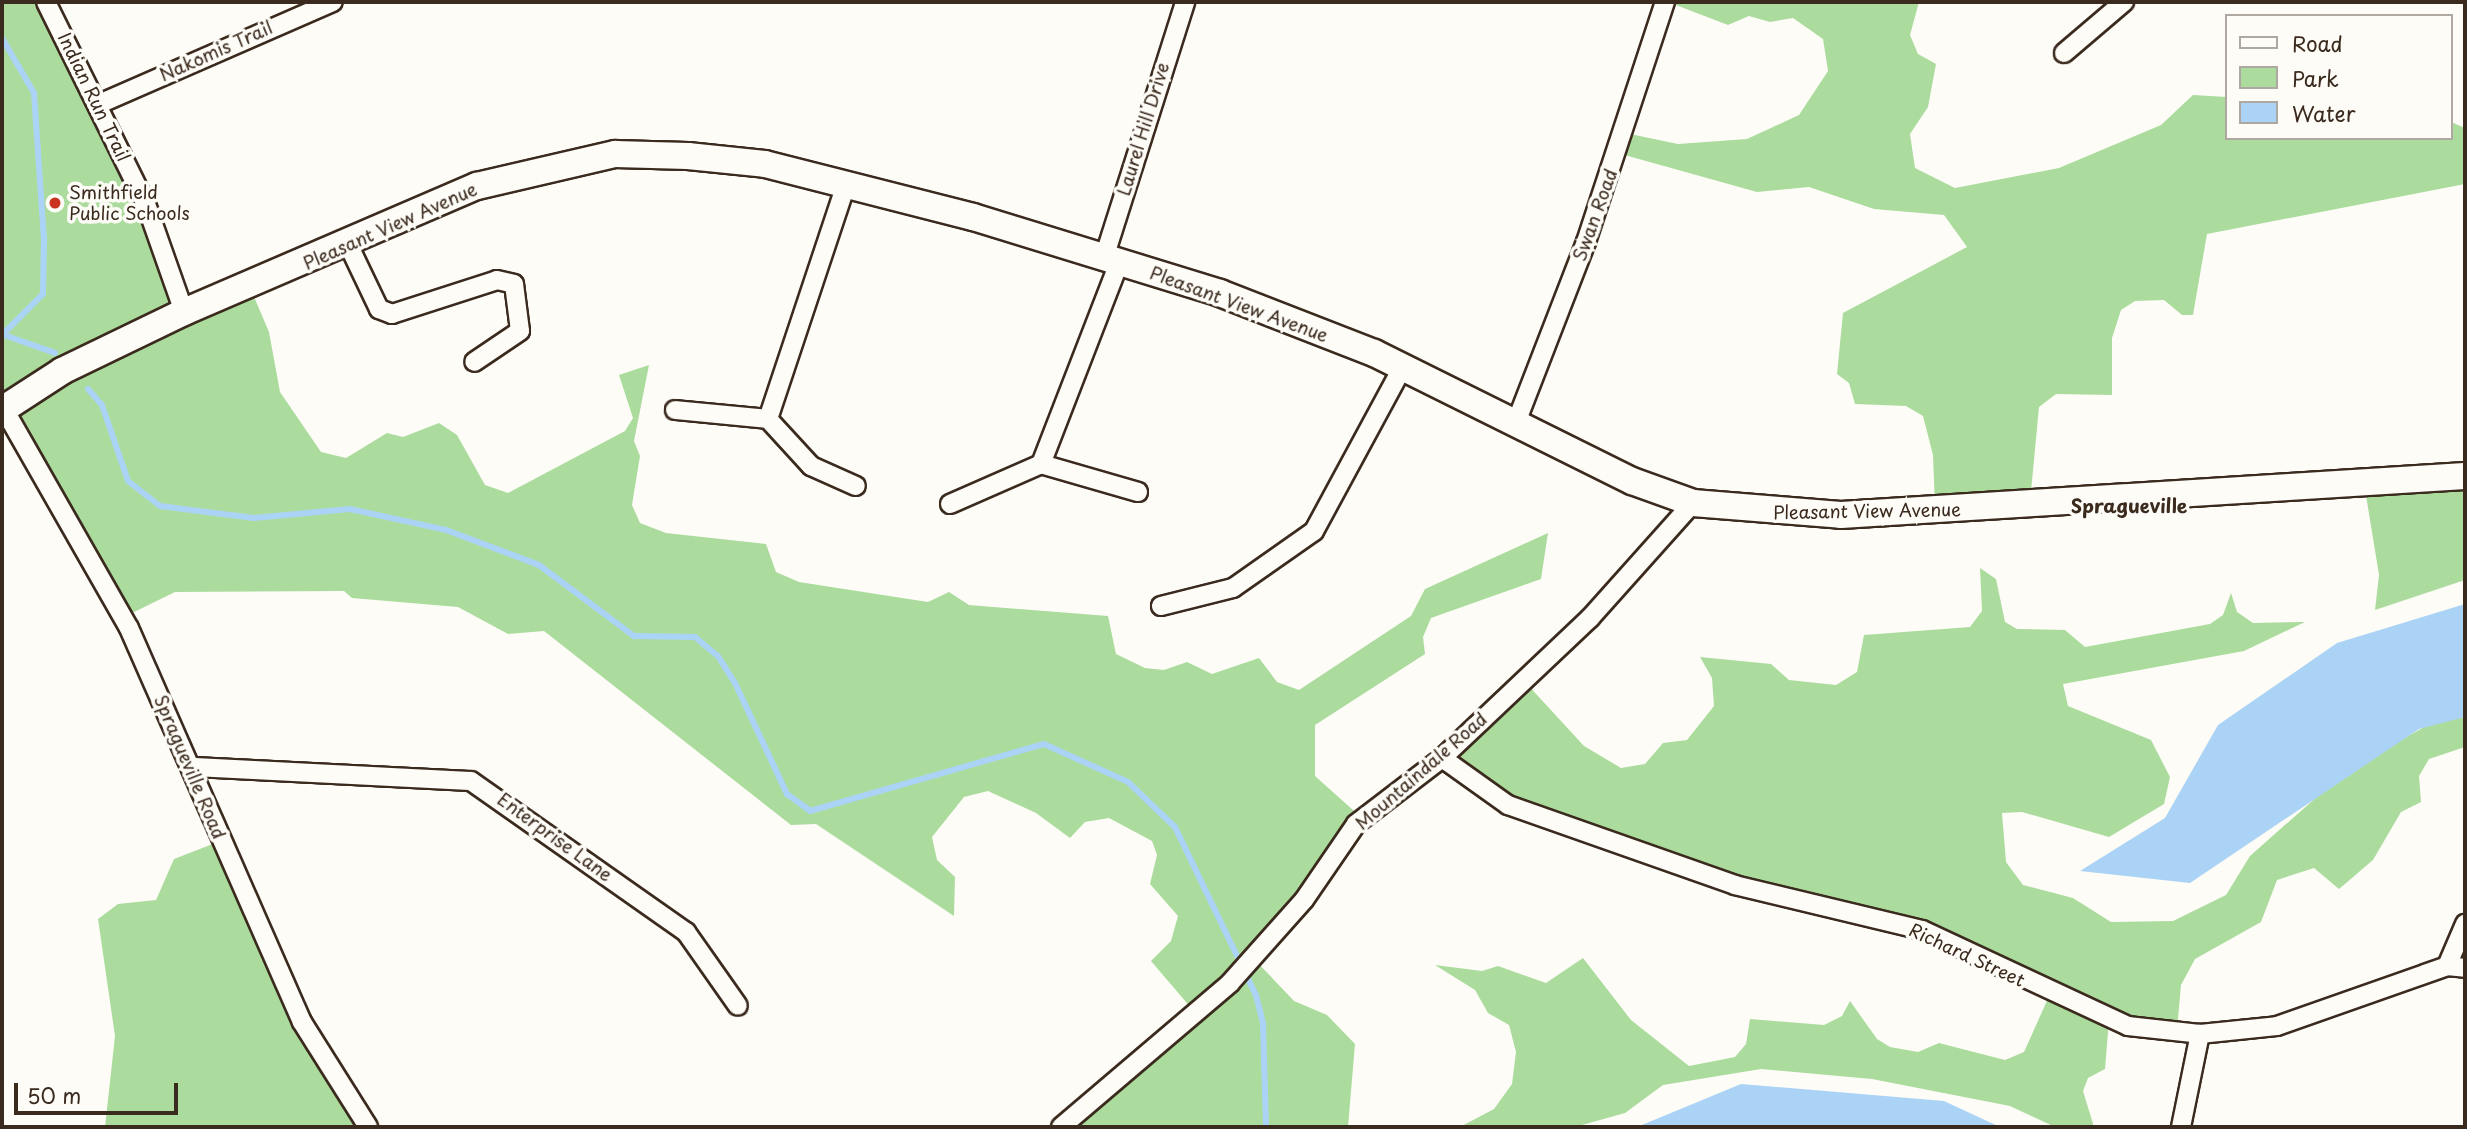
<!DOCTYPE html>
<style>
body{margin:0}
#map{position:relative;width:2467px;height:1129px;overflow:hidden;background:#fdfcf7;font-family:"Playpen Sans",sans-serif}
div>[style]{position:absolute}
.green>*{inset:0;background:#abdc9d}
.water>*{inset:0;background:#abd3f6}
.stream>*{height:6px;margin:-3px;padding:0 3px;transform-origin:3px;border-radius:3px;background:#abd3f6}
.roads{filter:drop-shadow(2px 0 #3b2a1e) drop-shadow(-2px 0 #3b2a1e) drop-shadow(0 2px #3b2a1e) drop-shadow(0 -2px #3b2a1e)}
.street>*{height:18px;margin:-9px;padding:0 9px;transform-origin:9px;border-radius:9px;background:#fdfcf7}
.primary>*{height:26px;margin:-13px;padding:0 13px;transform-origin:13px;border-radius:13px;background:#fdfcf7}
.dots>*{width:19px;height:19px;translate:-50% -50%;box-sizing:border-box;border:4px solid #fdfcf7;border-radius:50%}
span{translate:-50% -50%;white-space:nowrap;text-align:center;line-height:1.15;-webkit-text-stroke:7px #fdfcf7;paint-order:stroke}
.street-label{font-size:18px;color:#3b2a1e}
.poi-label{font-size:18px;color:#3b2a1e}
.left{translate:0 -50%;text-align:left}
.neighbourhood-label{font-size:19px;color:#3b2a1e;font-weight:700}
.frame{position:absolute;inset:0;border:4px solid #3b2a1e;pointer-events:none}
.legend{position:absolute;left:2225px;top:14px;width:228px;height:126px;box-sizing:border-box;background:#fdfcf7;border:2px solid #afa8a0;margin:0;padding:9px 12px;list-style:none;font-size:21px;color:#3b2a1e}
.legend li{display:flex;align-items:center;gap:14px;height:35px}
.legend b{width:35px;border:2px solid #afa8a0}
.scale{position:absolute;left:14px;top:1083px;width:164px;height:32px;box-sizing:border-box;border:4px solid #3b2a1e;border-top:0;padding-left:9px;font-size:21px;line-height:24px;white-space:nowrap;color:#3b2a1e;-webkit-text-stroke:5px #fdfcf7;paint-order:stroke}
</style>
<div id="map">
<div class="green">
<div style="clip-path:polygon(2px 2px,49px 2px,187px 309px,249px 285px,269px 332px,280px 392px,321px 452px,346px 458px,387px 433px,403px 437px,439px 423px,457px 435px,485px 485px,508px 493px,625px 431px,633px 418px,619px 375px,649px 365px,634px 441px,640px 456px,632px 505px,640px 523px,666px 533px,766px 544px,776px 572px,799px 582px,928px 602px,949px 592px,969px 605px,1108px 616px,1116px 654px,1145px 668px,1164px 670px,1187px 662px,1212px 674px,1259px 658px,1277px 682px,1299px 690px,1411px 616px,1425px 589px,1548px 533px,1541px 579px,1431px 618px,1423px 637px,1425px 654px,1315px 725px,1315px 776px,1363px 819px,1256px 961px,1294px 1001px,1327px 1015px,1355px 1044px,1348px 1127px,1065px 1127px,1192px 1009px,1151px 961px,1171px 941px,1178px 916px,1150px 884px,1157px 855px,1152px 841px,1109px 818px,1085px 822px,1070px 838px,1036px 813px,988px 791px,964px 797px,932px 837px,937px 860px,955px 877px,954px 916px,816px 824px,791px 825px,544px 631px,508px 634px,458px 607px,352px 598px,344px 591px,175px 592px,128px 615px,12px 398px,2px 401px)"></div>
<div style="clip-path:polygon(1668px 2px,1919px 2px,1910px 35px,1918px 54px,1936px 64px,1928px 107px,1910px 134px,1915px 168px,1955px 188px,2059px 168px,2161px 125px,2193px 95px,2227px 97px,2227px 138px,2451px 138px,2451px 122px,2465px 128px,2465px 184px,2207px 234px,2193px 315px,2182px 315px,2164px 300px,2135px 301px,2121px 310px,2112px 338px,2112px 395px,2056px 394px,2039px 407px,2030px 502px,1935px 507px,1933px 455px,1923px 416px,1906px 406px,1855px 404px,1849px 383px,1837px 374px,1843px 313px,1967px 247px,1944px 215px,1874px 209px,1809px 187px,1757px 192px,1621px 154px,1630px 134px,1678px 144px,1747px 139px,1799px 115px,1828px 71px,1823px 39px,1793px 18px,1770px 22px,1749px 16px,1728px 25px)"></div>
<div style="clip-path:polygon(2465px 472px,2465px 580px,2375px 610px,2379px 575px,2364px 483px)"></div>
<div style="clip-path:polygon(1980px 568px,1996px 579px,2005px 622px,2017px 629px,2065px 630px,2085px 647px,2210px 624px,2223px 615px,2231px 593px,2237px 612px,2253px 623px,2305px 622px,2244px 651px,2063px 684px,2068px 706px,2151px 740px,2170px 777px,2164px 804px,2109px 837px,2022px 812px,2002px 813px,2006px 862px,2023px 885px,2073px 898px,2111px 922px,2173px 921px,2226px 895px,2250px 856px,2346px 771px,2465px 704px,2465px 747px,2429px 759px,2419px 776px,2421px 802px,2401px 812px,2373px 860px,2339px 889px,2314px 868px,2277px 880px,2261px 922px,2195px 959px,2181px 985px,2177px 1030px,2109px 1020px,2105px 1069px,2088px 1078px,2083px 1091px,2094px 1127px,2055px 1127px,2010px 1106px,1872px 1079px,1761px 1069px,1663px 1085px,1625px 1113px,1575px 1127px,1460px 1127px,1494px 1109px,1512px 1084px,1516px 1052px,1509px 1025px,1488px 1013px,1475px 990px,1435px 965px,1482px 971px,1498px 966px,1546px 983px,1583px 958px,1631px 1020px,1689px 1066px,1735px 1057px,1746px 1044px,1750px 1019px,1824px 1025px,1842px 1016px,1850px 1001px,1877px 1039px,1890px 1047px,1918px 1052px,1939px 1043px,2005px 1060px,2024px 1052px,2050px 994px,1960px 948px,1740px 886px,1519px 808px,1448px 759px,1526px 683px,1584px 746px,1621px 768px,1645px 764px,1663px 743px,1687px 740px,1714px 706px,1712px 678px,1700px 657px,1771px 664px,1789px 680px,1836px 685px,1857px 672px,1864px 635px,1970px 627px,1982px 611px)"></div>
<div style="clip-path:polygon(223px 840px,334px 1074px,371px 1127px,105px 1127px,115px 1036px,98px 919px,118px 904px,156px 900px,174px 859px)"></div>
</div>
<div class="water">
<div style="clip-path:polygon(2465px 604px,2465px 717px,2419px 729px,2190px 883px,2080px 871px,2165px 818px,2218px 725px,2337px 643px)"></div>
<div style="clip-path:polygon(1741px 1084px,1944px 1101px,2000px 1127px,1637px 1127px)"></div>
</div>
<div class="stream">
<div style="left:2px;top:38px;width:64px;rotate:59.8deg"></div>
<div style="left:34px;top:93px;width:147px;rotate:86.1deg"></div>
<div style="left:44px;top:240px;width:54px;rotate:91.1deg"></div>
<div style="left:43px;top:294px;width:58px;rotate:135deg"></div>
<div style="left:4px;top:335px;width:54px;rotate:19.4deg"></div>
<div style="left:88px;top:389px;width:21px;rotate:49deg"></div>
<div style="left:102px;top:405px;width:80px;rotate:71.1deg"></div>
<div style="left:128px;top:481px;width:41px;rotate:38deg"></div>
<div style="left:160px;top:506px;width:95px;rotate:7.3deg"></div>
<div style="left:254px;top:518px;width:96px;rotate:-5.4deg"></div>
<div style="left:350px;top:509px;width:98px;rotate:12.3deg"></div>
<div style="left:446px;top:530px;width:99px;rotate:20.6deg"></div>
<div style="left:539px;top:565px;width:119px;rotate:36.8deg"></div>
<div style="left:634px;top:636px;width:61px;rotate:0.9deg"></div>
<div style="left:695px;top:637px;width:30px;rotate:40deg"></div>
<div style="left:718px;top:656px;width:32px;rotate:58deg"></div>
<div style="left:735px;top:683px;width:123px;rotate:64.9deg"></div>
<div style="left:787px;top:794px;width:29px;rotate:36deg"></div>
<div style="left:810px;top:811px;width:243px;rotate:-16deg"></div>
<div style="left:1044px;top:744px;width:92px;rotate:24.3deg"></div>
<div style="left:1128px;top:782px;width:65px;rotate:43.8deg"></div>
<div style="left:1175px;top:827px;width:187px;rotate:64.3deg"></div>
<div style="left:1256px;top:995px;width:30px;rotate:76deg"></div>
<div style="left:1263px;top:1024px;width:103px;rotate:88.3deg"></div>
</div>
<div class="roads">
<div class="street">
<div style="left:46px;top:2px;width:225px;rotate:63.7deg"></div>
<div style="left:146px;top:204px;width:114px;rotate:70.6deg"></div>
<div style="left:2064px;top:53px;width:79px;rotate:-40.4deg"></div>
<div style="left:99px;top:104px;width:255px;rotate:-23.6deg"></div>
<div style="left:348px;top:244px;width:72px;rotate:64.5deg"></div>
<div style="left:379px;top:309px;width:14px;rotate:21deg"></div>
<div style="left:392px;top:314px;width:110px;rotate:-17.9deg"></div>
<div style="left:497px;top:280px;width:17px;rotate:13deg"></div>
<div style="left:514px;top:284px;width:47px;rotate:82.7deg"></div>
<div style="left:520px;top:331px;width:55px;rotate:146deg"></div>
<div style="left:1104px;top:258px;width:269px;rotate:-72.4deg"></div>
<div style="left:4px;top:409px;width:252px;rotate:60.3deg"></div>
<div style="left:129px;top:628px;width:430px;rotate:66.3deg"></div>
<div style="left:302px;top:1022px;width:124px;rotate:57.8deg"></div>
<div style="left:675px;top:410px;width:93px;rotate:5.5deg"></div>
<div style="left:768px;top:419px;width:247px;rotate:-71.6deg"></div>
<div style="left:768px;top:419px;width:64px;rotate:47.5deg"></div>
<div style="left:811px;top:466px;width:49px;rotate:24deg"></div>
<div style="left:1515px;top:425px;width:196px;rotate:-68.8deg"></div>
<div style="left:1586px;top:242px;width:253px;rotate:-71.8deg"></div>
<div style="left:1041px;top:464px;width:101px;rotate:16.1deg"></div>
<div style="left:950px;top:504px;width:99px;rotate:-23.7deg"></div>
<div style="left:1041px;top:464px;width:216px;rotate:-68.8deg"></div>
<div style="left:1161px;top:606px;width:74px;rotate:-14deg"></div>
<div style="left:1233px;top:588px;width:99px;rotate:-35.1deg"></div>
<div style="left:1314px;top:531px;width:185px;rotate:-61.6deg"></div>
<div style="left:1442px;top:758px;width:81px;rotate:35.5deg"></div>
<div style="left:1508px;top:805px;width:241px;rotate:19.4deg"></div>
<div style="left:1735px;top:885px;width:192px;rotate:13.5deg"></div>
<div style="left:1922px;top:930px;width:227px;rotate:25deg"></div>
<div style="left:2128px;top:1026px;width:72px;rotate:6.3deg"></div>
<div style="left:2200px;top:1034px;width:77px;rotate:-5.9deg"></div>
<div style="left:2277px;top:1026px;width:180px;rotate:-19.4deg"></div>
<div style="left:2447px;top:966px;width:18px;rotate:6deg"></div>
<div style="left:194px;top:767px;width:277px;rotate:2.9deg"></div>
<div style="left:471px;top:781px;width:263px;rotate:35.1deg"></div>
<div style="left:686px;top:932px;width:90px;rotate:54.9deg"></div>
<div style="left:2447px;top:966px;width:46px;rotate:-66.8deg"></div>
<div style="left:1061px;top:1127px;width:222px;rotate:-40.4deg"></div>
<div style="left:1230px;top:983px;width:111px;rotate:-48.3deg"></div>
<div style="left:1304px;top:900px;width:92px;rotate:-55.6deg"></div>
<div style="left:1356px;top:824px;width:108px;rotate:-37.5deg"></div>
<div style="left:1442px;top:758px;width:204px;rotate:-43.4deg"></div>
<div style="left:1590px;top:618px;width:154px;rotate:-48.2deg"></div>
<div style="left:2181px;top:1127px;width:95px;rotate:-78.5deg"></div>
</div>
<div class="primary">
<div style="left:2px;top:410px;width:72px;rotate:-33deg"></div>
<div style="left:62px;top:371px;width:136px;rotate:-25.8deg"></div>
<div style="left:184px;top:312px;width:319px;rotate:-23.3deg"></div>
<div style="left:477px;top:186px;width:142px;rotate:-13.1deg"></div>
<div style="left:615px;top:154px;width:73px;rotate:1.6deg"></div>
<div style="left:688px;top:156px;width:77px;rotate:5.9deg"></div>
<div style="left:765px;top:164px;width:215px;rotate:14.3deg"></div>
<div style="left:973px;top:217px;width:258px;rotate:17.1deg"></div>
<div style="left:1220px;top:293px;width:165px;rotate:21.3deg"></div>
<div style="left:1374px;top:353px;width:288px;rotate:26.4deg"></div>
<div style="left:1632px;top:481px;width:65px;rotate:19.8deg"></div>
<div style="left:1693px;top:503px;width:148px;rotate:4.6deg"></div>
<div style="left:1841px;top:515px;width:625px;rotate:-3.58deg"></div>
</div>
</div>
<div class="dots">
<div style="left:55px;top:203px;background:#c8321e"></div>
</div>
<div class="street-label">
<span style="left:216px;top:51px;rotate:-24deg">Nakomis Trail</span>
<span style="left:94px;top:97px;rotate:64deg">Indian Run Trail</span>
<span style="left:1143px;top:129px;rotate:-73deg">Laurel Hill Drive</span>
<span style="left:1595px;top:215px;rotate:-70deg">Swan Road</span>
<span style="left:390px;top:226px;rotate:-24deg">Pleasant View Avenue</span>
<span style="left:1239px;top:304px;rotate:20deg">Pleasant View Avenue</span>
<span style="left:1867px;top:511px;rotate:-1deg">Pleasant View Avenue</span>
<span style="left:190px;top:767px;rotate:67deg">Spragueville Road</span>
<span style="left:1421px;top:771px;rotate:-41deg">Mountaindale Road</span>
<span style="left:555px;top:837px;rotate:36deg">Enterprise Lane</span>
<span style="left:1967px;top:955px;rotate:25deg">Richard Street</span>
</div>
<div class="poi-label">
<span class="left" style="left:69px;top:203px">Smithfield<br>Public Schools</span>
</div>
<div class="neighbourhood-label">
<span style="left:2129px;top:506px">Spragueville</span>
</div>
<div class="frame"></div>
<ul class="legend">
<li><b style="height:9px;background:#fdfcf7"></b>Road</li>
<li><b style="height:19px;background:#abdc9d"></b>Park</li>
<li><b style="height:19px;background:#abd3f6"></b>Water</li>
</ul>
<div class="scale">50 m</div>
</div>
